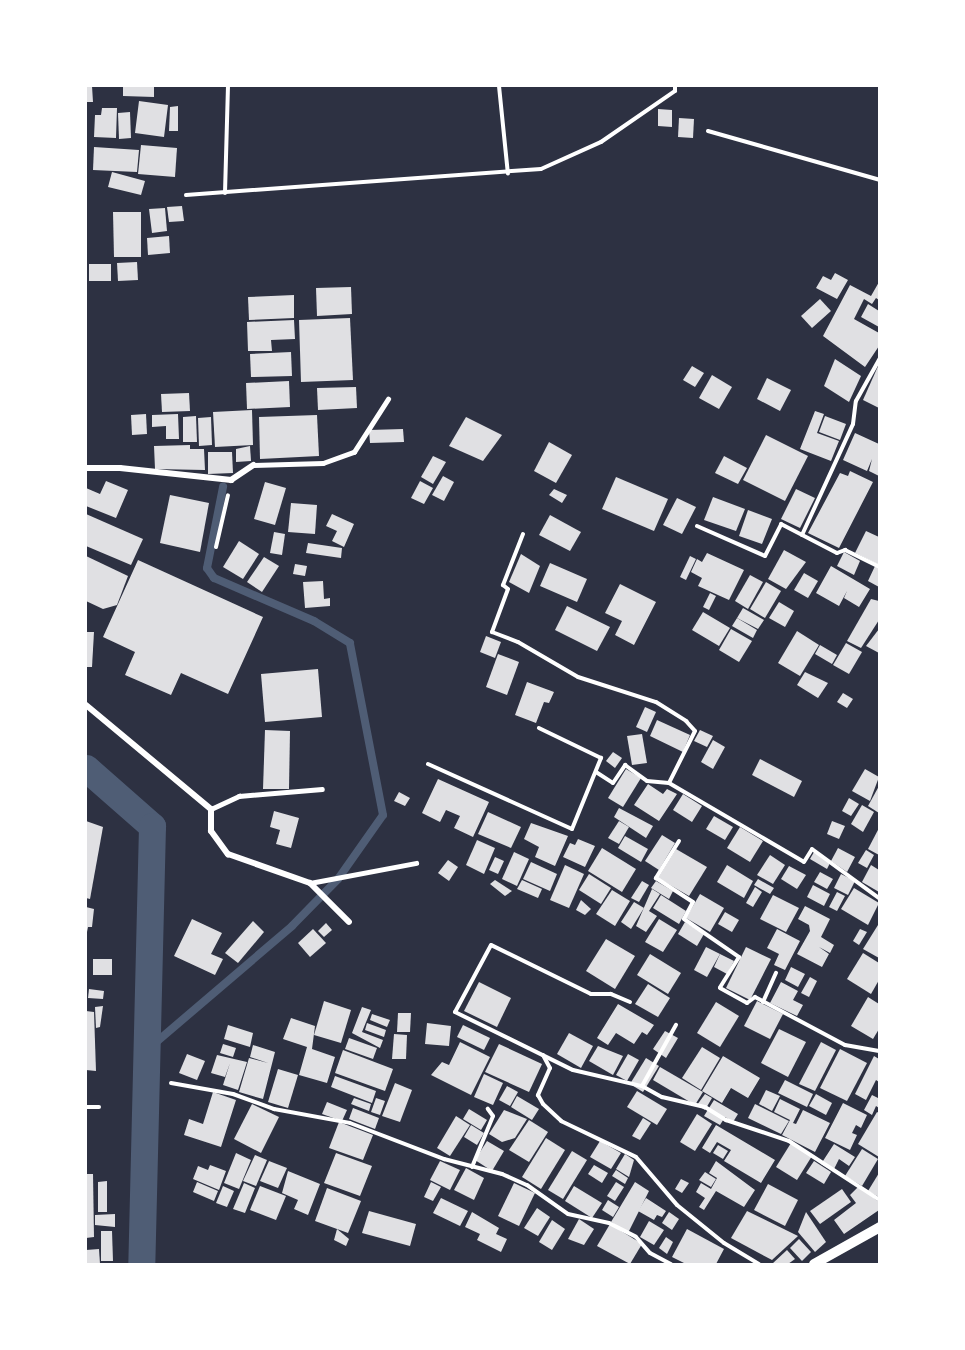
<!DOCTYPE html>
<style>
body{margin:0}
#map{position:relative;width:965px;height:1350px;overflow:hidden;background:#2d3142;font-family:Montserrat,sans-serif}
div>[style]{position:absolute}
.stream>*{height:8px;margin:-4px;padding:0 4px;transform-origin:4px;border-radius:4px;background:#4f5d75}
.canal>*{height:27px;margin:-13.5px;padding:0 13.5px;transform-origin:13.5px;border-radius:13.5px;background:#4f5d75}
.building>*{inset:0;background:#e0e0e3}
.path>*{height:4px;margin:-2px;padding:0 2px;transform-origin:2px;border-radius:2px;background:#fff}
.service>*{height:4.5px;margin:-2.25px;padding:0 2.25px;transform-origin:2.25px;border-radius:2.25px;background:#fff}
.minor>*{height:6px;margin:-3px;padding:0 3px;transform-origin:3px;border-radius:3px;background:#fff}
.tertiary>*{height:10px;margin:-5px;padding:0 5px;transform-origin:5px;border-radius:5px;background:#fff}
span{translate:-50% -50%;white-space:nowrap;text-align:center;line-height:1.15;-webkit-text-stroke:4.5px #fff;paint-order:stroke}
.frame{position:absolute;inset:0;border:87px solid #fff;pointer-events:none}
</style>
<div id="map">
<div class="stream">
<div style="left:147px;top:1050px;width:191px;rotate:-40.5deg"></div>
<div style="left:292px;top:926px;width:66px;rotate:-45.6deg"></div>
<div style="left:338px;top:879px;width:78px;rotate:-54.9deg"></div>
<div style="left:383px;top:815px;width:175px;rotate:-100.9deg"></div>
<div style="left:350px;top:643px;width:42px;rotate:-148.6deg"></div>
<div style="left:314px;top:621px;width:109px;rotate:-156.7deg"></div>
<div style="left:214px;top:578px;width:12px;rotate:-125deg"></div>
<div style="left:207px;top:568px;width:83px;rotate:-78.8deg"></div>
</div>
<div class="canal">
<div style="left:86px;top:768px;width:88px;rotate:41.3deg"></div>
<div style="left:152px;top:826px;width:438px;rotate:91.4deg"></div>
</div>
<div class="building">
<div style="clip-path:polygon(86px 86px,92px 86px,93px 102px,86px 102px)"></div>
<div style="clip-path:polygon(123px 86px,154px 86px,154px 97px,123px 96px)"></div>
<div style="clip-path:polygon(139px 101px,168px 105px,164px 137px,135px 133px)"></div>
<div style="clip-path:polygon(178px 106px,178px 131px,169px 131px,170px 107px)"></div>
<div style="clip-path:polygon(102px 108px,117px 108px,116px 138px,94px 137px,95px 115px,101px 115px)"></div>
<div style="clip-path:polygon(658px 109px,672px 110px,672px 127px,658px 126px)"></div>
<div style="clip-path:polygon(130px 112px,131px 138px,119px 139px,118px 113px)"></div>
<div style="clip-path:polygon(679px 118px,694px 119px,693px 138px,678px 137px)"></div>
<div style="clip-path:polygon(141px 145px,177px 148px,175px 177px,138px 174px)"></div>
<div style="clip-path:polygon(94px 147px,139px 150px,137px 172px,93px 170px)"></div>
<div style="clip-path:polygon(112px 172px,145px 181px,141px 195px,108px 187px)"></div>
<div style="clip-path:polygon(182px 206px,184px 221px,169px 222px,167px 207px)"></div>
<div style="clip-path:polygon(165px 208px,167px 231px,152px 233px,149px 209px)"></div>
<div style="clip-path:polygon(113px 212px,141px 212px,141px 257px,114px 257px)"></div>
<div style="clip-path:polygon(169px 236px,170px 253px,148px 255px,147px 238px)"></div>
<div style="clip-path:polygon(137px 262px,138px 280px,118px 281px,117px 263px)"></div>
<div style="clip-path:polygon(89px 264px,111px 264px,111px 281px,89px 281px)"></div>
<div style="clip-path:polygon(835px 273px,848px 280px,837px 299px,816px 288px,823px 276px,831px 280px)"></div>
<div style="clip-path:polygon(879px 282px,879px 300px,876px 298px,872px 304px,864px 299px,854px 319px,879px 333px,879px 346px,865px 367px,823px 336px,850px 285px,871px 296px)"></div>
<div style="clip-path:polygon(351px 287px,352px 314px,317px 316px,316px 288px)"></div>
<div style="clip-path:polygon(294px 295px,294px 318px,249px 320px,248px 297px)"></div>
<div style="clip-path:polygon(820px 299px,831px 311px,812px 328px,801px 316px)"></div>
<div style="clip-path:polygon(868px 304px,879px 311px,879px 327px,861px 317px)"></div>
<div style="clip-path:polygon(350px 318px,353px 380px,301px 382px,299px 320px)"></div>
<div style="clip-path:polygon(294px 320px,295px 339px,271px 340px,272px 351px,248px 351px,247px 322px)"></div>
<div style="clip-path:polygon(291px 352px,292px 376px,251px 377px,250px 354px)"></div>
<div style="clip-path:polygon(835px 359px,861px 376px,849px 402px,824px 386px)"></div>
<div style="clip-path:polygon(879px 364px,879px 408px,863px 400px)"></div>
<div style="clip-path:polygon(692px 366px,704px 373px,695px 387px,683px 380px)"></div>
<div style="clip-path:polygon(712px 375px,732px 387px,719px 409px,699px 398px)"></div>
<div style="clip-path:polygon(767px 378px,791px 390px,780px 411px,757px 399px)"></div>
<div style="clip-path:polygon(289px 381px,290px 407px,247px 409px,246px 383px)"></div>
<div style="clip-path:polygon(356px 387px,357px 408px,318px 410px,317px 388px)"></div>
<div style="clip-path:polygon(189px 393px,190px 411px,162px 412px,161px 394px)"></div>
<div style="clip-path:polygon(252px 410px,253px 445px,215px 447px,213px 412px)"></div>
<div style="clip-path:polygon(815px 411px,824px 414px,817px 433px,839px 441px,831px 461px,800px 449px)"></div>
<div style="clip-path:polygon(146px 414px,147px 434px,132px 435px,131px 415px)"></div>
<div style="clip-path:polygon(178px 414px,179px 439px,166px 439px,166px 426px,152px 427px,152px 415px)"></div>
<div style="clip-path:polygon(317px 415px,319px 456px,260px 459px,259px 417px)"></div>
<div style="clip-path:polygon(196px 416px,197px 442px,183px 442px,183px 417px)"></div>
<div style="clip-path:polygon(825px 416px,846px 424px,840px 440px,819px 432px)"></div>
<div style="clip-path:polygon(211px 417px,212px 445px,199px 446px,198px 418px)"></div>
<div style="clip-path:polygon(466px 417px,502px 435px,483px 461px,449px 446px)"></div>
<div style="clip-path:polygon(403px 429px,404px 442px,370px 443px,369px 430px)"></div>
<div style="clip-path:polygon(855px 433px,879px 444px,879px 476px,869px 471px,872px 459px,867px 471px,843px 460px)"></div>
<div style="clip-path:polygon(766px 435px,808px 456px,785px 501px,743px 480px)"></div>
<div style="clip-path:polygon(549px 442px,572px 455px,556px 483px,534px 471px)"></div>
<div style="clip-path:polygon(190px 445px,190px 449px,204px 449px,205px 470px,155px 469px,154px 446px)"></div>
<div style="clip-path:polygon(250px 446px,251px 461px,236px 462px,236px 449px)"></div>
<div style="clip-path:polygon(208px 452px,232px 452px,233px 473px,208px 474px)"></div>
<div style="clip-path:polygon(433px 456px,446px 462px,433px 484px,421px 477px)"></div>
<div style="clip-path:polygon(724px 456px,747px 468px,738px 484px,715px 473px)"></div>
<div style="clip-path:polygon(850px 471px,873px 482px,839px 548px,808px 533px,840px 473px,848px 476px)"></div>
<div style="clip-path:polygon(443px 476px,454px 482px,444px 501px,432px 495px)"></div>
<div style="clip-path:polygon(616px 477px,668px 499px,654px 531px,602px 509px)"></div>
<div style="clip-path:polygon(106px 481px,128px 490px,116px 518px,86px 506px,86px 488px,100px 494px)"></div>
<div style="clip-path:polygon(420px 481px,433px 488px,424px 504px,411px 498px)"></div>
<div style="clip-path:polygon(265px 482px,286px 488px,275px 525px,254px 519px)"></div>
<div style="clip-path:polygon(554px 489px,567px 495px,562px 503px,549px 495px)"></div>
<div style="clip-path:polygon(796px 489px,815px 498px,800px 528px,781px 519px)"></div>
<div style="clip-path:polygon(170px 495px,209px 503px,200px 552px,160px 543px)"></div>
<div style="clip-path:polygon(713px 497px,745px 509px,736px 531px,704px 520px)"></div>
<div style="clip-path:polygon(677px 498px,696px 507px,682px 534px,663px 525px)"></div>
<div style="clip-path:polygon(291px 503px,317px 505px,315px 534px,288px 532px)"></div>
<div style="clip-path:polygon(748px 510px,772px 519px,762px 544px,739px 536px)"></div>
<div style="clip-path:polygon(86px 514px,143px 539px,131px 565px,86px 546px)"></div>
<div style="clip-path:polygon(332px 514px,354px 524px,344px 547px,332px 541px,337px 531px,326px 526px)"></div>
<div style="clip-path:polygon(550px 515px,581px 532px,570px 551px,539px 535px)"></div>
<div style="clip-path:polygon(866px 531px,879px 537px,879px 565px,855px 553px)"></div>
<div style="clip-path:polygon(274px 532px,285px 534px,282px 555px,270px 553px)"></div>
<div style="clip-path:polygon(239px 541px,259px 554px,243px 579px,223px 567px)"></div>
<div style="clip-path:polygon(308px 543px,342px 548px,341px 558px,306px 553px)"></div>
<div style="clip-path:polygon(784px 550px,806px 562px,786px 589px,768px 579px)"></div>
<div style="clip-path:polygon(844px 552px,860px 561px,854px 575px,837px 566px)"></div>
<div style="clip-path:polygon(707px 553px,744px 570px,729px 600px,698px 586px,702px 578px,691px 572px,697px 559px,702px 562px)"></div>
<div style="clip-path:polygon(521px 554px,540px 566px,529px 593px,509px 582px)"></div>
<div style="clip-path:polygon(86px 556px,128px 576px,117px 605px,103px 609px,86px 601px)"></div>
<div style="clip-path:polygon(690px 556px,696px 559px,686px 580px,680px 577px)"></div>
<div style="clip-path:polygon(264px 557px,279px 566px,262px 592px,247px 582px)"></div>
<div style="clip-path:polygon(138px 560px,263px 617px,228px 694px,181px 673px,171px 695px,125px 675px,135px 652px,103px 637px)"></div>
<div style="clip-path:polygon(550px 563px,587px 579px,577px 602px,540px 586px)"></div>
<div style="clip-path:polygon(295px 564px,307px 566px,305px 576px,293px 574px)"></div>
<div style="clip-path:polygon(831px 566px,870px 589px,859px 607px,844px 598px,847px 591px,839px 606px,816px 593px)"></div>
<div style="clip-path:polygon(875px 566px,879px 568px,879px 587px,868px 581px)"></div>
<div style="clip-path:polygon(804px 573px,818px 581px,808px 598px,794px 590px)"></div>
<div style="clip-path:polygon(750px 575px,763px 582px,748px 609px,735px 601px)"></div>
<div style="clip-path:polygon(323px 581px,324px 599px,330px 598px,330px 606px,305px 608px,303px 582px)"></div>
<div style="clip-path:polygon(766px 582px,781px 591px,765px 618px,750px 609px)"></div>
<div style="clip-path:polygon(620px 584px,656px 602px,634px 645px,615px 635px,622px 621px,605px 613px)"></div>
<div style="clip-path:polygon(710px 593px,716px 596px,709px 610px,703px 607px)"></div>
<div style="clip-path:polygon(871px 599px,879px 601px,879px 620px,861px 648px,847px 641px)"></div>
<div style="clip-path:polygon(779px 602px,794px 611px,785px 627px,769px 618px)"></div>
<div style="clip-path:polygon(567px 606px,610px 627px,597px 651px,555px 630px)"></div>
<div style="clip-path:polygon(743px 608px,764px 620px,758px 629px,737px 618px)"></div>
<div style="clip-path:polygon(703px 612px,730px 628px,719px 646px,692px 630px)"></div>
<div style="clip-path:polygon(737px 618px,757px 630px,753px 638px,732px 626px)"></div>
<div style="clip-path:polygon(731px 629px,752px 641px,739px 662px,719px 650px)"></div>
<div style="clip-path:polygon(879px 629px,879px 653px,866px 646px)"></div>
<div style="clip-path:polygon(797px 631px,819px 645px,800px 676px,778px 663px)"></div>
<div style="clip-path:polygon(86px 632px,94px 632px,92px 667px,86px 667px)"></div>
<div style="clip-path:polygon(486px 636px,501px 642px,495px 658px,480px 652px)"></div>
<div style="clip-path:polygon(846px 643px,862px 652px,849px 674px,833px 665px)"></div>
<div style="clip-path:polygon(820px 645px,837px 655px,832px 664px,815px 654px)"></div>
<div style="clip-path:polygon(498px 654px,519px 662px,507px 695px,486px 687px)"></div>
<div style="clip-path:polygon(318px 669px,322px 717px,265px 722px,261px 674px)"></div>
<div style="clip-path:polygon(805px 672px,828px 683px,818px 698px,797px 685px)"></div>
<div style="clip-path:polygon(527px 682px,554px 692px,549px 703px,544px 702px,536px 723px,515px 715px)"></div>
<div style="clip-path:polygon(843px 693px,853px 699px,847px 708px,837px 702px)"></div>
<div style="clip-path:polygon(645px 707px,656px 712px,647px 732px,636px 727px)"></div>
<div style="clip-path:polygon(657px 720px,690px 735px,683px 752px,650px 736px)"></div>
<div style="clip-path:polygon(265px 730px,290px 731px,289px 789px,263px 789px)"></div>
<div style="clip-path:polygon(700px 730px,713px 736px,707px 747px,694px 741px)"></div>
<div style="clip-path:polygon(642px 734px,647px 763px,632px 765px,627px 736px)"></div>
<div style="clip-path:polygon(713px 740px,725px 747px,713px 769px,701px 762px)"></div>
<div style="clip-path:polygon(613px 752px,622px 758px,615px 768px,606px 761px)"></div>
<div style="clip-path:polygon(760px 759px,802px 781px,794px 797px,752px 775px)"></div>
<div style="clip-path:polygon(626px 769px,641px 778px,623px 807px,608px 798px)"></div>
<div style="clip-path:polygon(865px 769px,879px 777px,870px 801px,852px 791px)"></div>
<div style="clip-path:polygon(438px 779px,489px 802px,473px 837px,454px 828px,460px 816px,446px 810px,440px 822px,422px 813px)"></div>
<div style="clip-path:polygon(648px 784px,663px 794px,667px 789px,677px 794px,659px 821px,634px 805px)"></div>
<div style="clip-path:polygon(879px 786px,879px 813px,868px 806px)"></div>
<div style="clip-path:polygon(399px 792px,410px 798px,405px 806px,394px 801px)"></div>
<div style="clip-path:polygon(683px 794px,702px 806px,692px 822px,673px 810px)"></div>
<div style="clip-path:polygon(849px 798px,859px 804px,851px 816px,842px 811px)"></div>
<div style="clip-path:polygon(862px 805px,874px 812px,863px 832px,851px 824px)"></div>
<div style="clip-path:polygon(619px 808px,653px 826px,646px 838px,614px 817px)"></div>
<div style="clip-path:polygon(274px 811px,299px 818px,291px 848px,276px 844px,280px 830px,270px 827px)"></div>
<div style="clip-path:polygon(488px 812px,521px 827px,511px 848px,478px 834px)"></div>
<div style="clip-path:polygon(714px 816px,733px 827px,725px 840px,706px 829px)"></div>
<div style="clip-path:polygon(86px 821px,103px 827px,90px 899px,86px 898px)"></div>
<div style="clip-path:polygon(619px 821px,629px 827px,619px 844px,608px 838px)"></div>
<div style="clip-path:polygon(832px 821px,845px 826px,839px 839px,827px 834px)"></div>
<div style="clip-path:polygon(531px 823px,568px 836px,555px 866px,535px 857px,539px 847px,524px 839px)"></div>
<div style="clip-path:polygon(740px 827px,763px 841px,750px 862px,727px 848px)"></div>
<div style="clip-path:polygon(879px 828px,879px 855px,868px 849px)"></div>
<div style="clip-path:polygon(662px 835px,675px 843px,659px 870px,645px 861px)"></div>
<div style="clip-path:polygon(625px 836px,648px 849px,641px 862px,618px 848px)"></div>
<div style="clip-path:polygon(578px 839px,595px 846px,585px 867px,563px 857px,570px 843px,575px 845px)"></div>
<div style="clip-path:polygon(477px 840px,495px 848px,484px 874px,466px 865px)"></div>
<div style="clip-path:polygon(602px 848px,636px 869px,622px 892px,588px 871px)"></div>
<div style="clip-path:polygon(838px 848px,855px 857px,847px 872px,831px 861px)"></div>
<div style="clip-path:polygon(676px 849px,707px 867px,689px 896px,658px 878px)"></div>
<div style="clip-path:polygon(866px 850px,874px 855px,867px 868px,858px 863px)"></div>
<div style="clip-path:polygon(514px 852px,529px 859px,517px 886px,502px 879px)"></div>
<div style="clip-path:polygon(814px 852px,830px 863px,827px 869px,810px 859px)"></div>
<div style="clip-path:polygon(770px 855px,785px 865px,773px 884px,757px 875px)"></div>
<div style="clip-path:polygon(495px 857px,504px 861px,498px 874px,489px 870px)"></div>
<div style="clip-path:polygon(448px 860px,458px 867px,449px 881px,438px 873px)"></div>
<div style="clip-path:polygon(531px 862px,557px 874px,550px 891px,523px 879px)"></div>
<div style="clip-path:polygon(565px 865px,584px 874px,569px 908px,550px 900px)"></div>
<div style="clip-path:polygon(727px 865px,753px 881px,744px 898px,717px 882px)"></div>
<div style="clip-path:polygon(871px 865px,879px 870px,879px 892px,862px 882px)"></div>
<div style="clip-path:polygon(789px 866px,806px 875px,797px 889px,781px 879px)"></div>
<div style="clip-path:polygon(820px 872px,833px 879px,827px 889px,814px 882px)"></div>
<div style="clip-path:polygon(589px 874px,611px 888px,601px 904px,579px 890px)"></div>
<div style="clip-path:polygon(841px 874px,855px 881px,848px 895px,834px 888px)"></div>
<div style="clip-path:polygon(758px 879px,774px 888px,770px 894px,754px 885px)"></div>
<div style="clip-path:polygon(495px 880px,512px 891px,505px 896px,490px 884px)"></div>
<div style="clip-path:polygon(522px 880px,542px 889px,538px 898px,517px 889px)"></div>
<div style="clip-path:polygon(642px 881px,649px 885px,639px 902px,631px 898px)"></div>
<div style="clip-path:polygon(656px 881px,673px 891px,669px 899px,651px 888px)"></div>
<div style="clip-path:polygon(813px 885px,830px 894px,824px 906px,807px 897px)"></div>
<div style="clip-path:polygon(755px 887px,762px 892px,753px 907px,746px 903px)"></div>
<div style="clip-path:polygon(854px 888px,879px 903px,868px 925px,841px 909px)"></div>
<div style="clip-path:polygon(652px 889px,660px 894px,649px 911px,657px 916px,646px 932px,636px 926px)"></div>
<div style="clip-path:polygon(612px 890px,630px 901px,615px 926px,596px 914px)"></div>
<div style="clip-path:polygon(837px 892px,845px 896px,837px 911px,829px 907px)"></div>
<div style="clip-path:polygon(700px 894px,724px 908px,710px 932px,686px 918px)"></div>
<div style="clip-path:polygon(661px 895px,686px 911px,679px 924px,653px 908px)"></div>
<div style="clip-path:polygon(773px 895px,799px 908px,786px 932px,760px 919px)"></div>
<div style="clip-path:polygon(581px 900px,591px 909px,585px 915px,576px 910px)"></div>
<div style="clip-path:polygon(634px 902px,644px 908px,631px 929px,621px 922px)"></div>
<div style="clip-path:polygon(805px 906px,830px 919px,821px 937px,834px 945px,830px 953px,819px 947px,829px 954px,822px 967px,797px 954px,810px 931px,809px 925px,798px 919px)"></div>
<div style="clip-path:polygon(86px 907px,94px 909px,92px 927px,88px 927px,87px 932px)"></div>
<div style="clip-path:polygon(725px 912px,739px 920px,732px 932px,718px 924px)"></div>
<div style="clip-path:polygon(192px 919px,222px 933px,211px 954px,223px 959px,215px 975px,174px 956px)"></div>
<div style="clip-path:polygon(659px 919px,677px 930px,663px 952px,645px 942px)"></div>
<div style="clip-path:polygon(253px 921px,264px 932px,238px 963px,225px 953px)"></div>
<div style="clip-path:polygon(685px 922px,704px 934px,697px 946px,678px 934px)"></div>
<div style="clip-path:polygon(326px 923px,332px 930px,324px 937px,318px 931px)"></div>
<div style="clip-path:polygon(878px 925px,879px 926px,879px 958px,863px 949px)"></div>
<div style="clip-path:polygon(313px 929px,326px 943px,310px 957px,298px 943px)"></div>
<div style="clip-path:polygon(777px 929px,800px 941px,785px 970px,774px 965px,779px 954px,767px 948px)"></div>
<div style="clip-path:polygon(860px 929px,867px 932px,859px 945px,853px 941px)"></div>
<div style="clip-path:polygon(606px 939px,635px 956px,615px 989px,586px 971px)"></div>
<div style="clip-path:polygon(706px 947px,720px 954px,707px 977px,694px 970px)"></div>
<div style="clip-path:polygon(746px 947px,771px 959px,750px 1000px,726px 988px)"></div>
<div style="clip-path:polygon(863px 953px,879px 963px,879px 980px,871px 994px,847px 979px)"></div>
<div style="clip-path:polygon(650px 954px,681px 973px,668px 994px,637px 975px)"></div>
<div style="clip-path:polygon(720px 954px,734px 961px,727px 974px,714px 967px)"></div>
<div style="clip-path:polygon(93px 959px,112px 959px,112px 975px,93px 975px)"></div>
<div style="clip-path:polygon(791px 967px,805px 974px,798px 987px,785px 980px)"></div>
<div style="clip-path:polygon(810px 977px,817px 981px,809px 997px,801px 993px)"></div>
<div style="clip-path:polygon(479px 982px,511px 998px,497px 1027px,464px 1011px)"></div>
<div style="clip-path:polygon(781px 982px,798px 991px,793px 1000px,803px 1005px,797px 1016px,770px 1003px)"></div>
<div style="clip-path:polygon(648px 984px,670px 998px,658px 1017px,635px 1004px)"></div>
<div style="clip-path:polygon(89px 989px,104px 991px,103px 999px,88px 998px)"></div>
<div style="clip-path:polygon(868px 997px,879px 1004px,879px 1029px,873px 1039px,851px 1026px)"></div>
<div style="clip-path:polygon(324px 1001px,351px 1010px,341px 1043px,314px 1035px)"></div>
<div style="clip-path:polygon(757px 1001px,783px 1014px,770px 1039px,744px 1026px)"></div>
<div style="clip-path:polygon(716px 1002px,739px 1016px,720px 1047px,697px 1033px)"></div>
<div style="clip-path:polygon(618px 1004px,654px 1025px,647px 1035px,642px 1032px,634px 1044px,616px 1033px,608px 1045px,597px 1038px)"></div>
<div style="clip-path:polygon(103px 1006px,100px 1027px,96px 1028px,95px 1007px)"></div>
<div style="clip-path:polygon(362px 1007px,371px 1010px,362px 1032px,383px 1040px,380px 1048px,352px 1033px)"></div>
<div style="clip-path:polygon(86px 1011px,94px 1012px,96px 1071px,86px 1070px)"></div>
<div style="clip-path:polygon(398px 1013px,411px 1013px,410px 1032px,397px 1032px)"></div>
<div style="clip-path:polygon(372px 1014px,390px 1020px,387px 1027px,370px 1020px)"></div>
<div style="clip-path:polygon(291px 1018px,315px 1026px,312px 1049px,335px 1057px,327px 1083px,299px 1075px,307px 1047px,283px 1039px)"></div>
<div style="clip-path:polygon(367px 1023px,386px 1030px,384px 1037px,365px 1030px)"></div>
<div style="clip-path:polygon(427px 1023px,451px 1026px,449px 1046px,425px 1044px)"></div>
<div style="clip-path:polygon(228px 1025px,253px 1033px,250px 1047px,224px 1039px)"></div>
<div style="clip-path:polygon(463px 1025px,490px 1038px,484px 1050px,457px 1037px)"></div>
<div style="clip-path:polygon(779px 1029px,806px 1042px,788px 1077px,761px 1063px)"></div>
<div style="clip-path:polygon(665px 1031px,678px 1038px,666px 1058px,653px 1049px)"></div>
<div style="clip-path:polygon(569px 1033px,593px 1046px,581px 1068px,557px 1054px)"></div>
<div style="clip-path:polygon(394px 1034px,407px 1035px,406px 1059px,392px 1059px)"></div>
<div style="clip-path:polygon(349px 1038px,377px 1048px,373px 1059px,345px 1049px)"></div>
<div style="clip-path:polygon(460px 1042px,490px 1057px,471px 1095px,431px 1075px,442px 1062px,449px 1065px)"></div>
<div style="clip-path:polygon(821px 1042px,836px 1050px,815px 1091px,799px 1084px)"></div>
<div style="clip-path:polygon(223px 1044px,236px 1048px,233px 1057px,220px 1053px)"></div>
<div style="clip-path:polygon(499px 1044px,542px 1064px,529px 1092px,485px 1072px)"></div>
<div style="clip-path:polygon(253px 1045px,275px 1052px,263px 1099px,239px 1092px,249px 1058px,268px 1063px,250px 1057px)"></div>
<div style="clip-path:polygon(598px 1046px,623px 1056px,613px 1075px,589px 1061px)"></div>
<div style="clip-path:polygon(702px 1047px,720px 1058px,701px 1090px,682px 1078px)"></div>
<div style="clip-path:polygon(840px 1049px,867px 1063px,847px 1101px,820px 1088px)"></div>
<div style="clip-path:polygon(343px 1050px,393px 1069px,385px 1091px,335px 1073px)"></div>
<div style="clip-path:polygon(187px 1054px,205px 1061px,197px 1080px,179px 1073px)"></div>
<div style="clip-path:polygon(628px 1054px,639px 1060px,627px 1081px,616px 1075px)"></div>
<div style="clip-path:polygon(217px 1055px,247px 1062px,238px 1090px,223px 1085px,230px 1063px,225px 1077px,211px 1073px)"></div>
<div style="clip-path:polygon(723px 1056px,760px 1078px,748px 1098px,731px 1088px,722px 1103px,702px 1091px)"></div>
<div style="clip-path:polygon(874px 1056px,879px 1059px,879px 1082px,876px 1080px,866px 1100px,855px 1094px)"></div>
<div style="clip-path:polygon(646px 1058px,659px 1066px,643px 1092px,630px 1084px)"></div>
<div style="clip-path:polygon(660px 1067px,703px 1092px,695px 1105px,653px 1080px)"></div>
<div style="clip-path:polygon(278px 1069px,298px 1075px,288px 1108px,268px 1102px)"></div>
<div style="clip-path:polygon(484px 1074px,503px 1083px,493px 1105px,474px 1097px)"></div>
<div style="clip-path:polygon(335px 1076px,376px 1091px,372px 1103px,331px 1087px)"></div>
<div style="clip-path:polygon(785px 1080px,813px 1094px,807px 1107px,778px 1093px)"></div>
<div style="clip-path:polygon(395px 1083px,412px 1090px,400px 1122px,382px 1116px)"></div>
<div style="clip-path:polygon(507px 1086px,518px 1092px,510px 1106px,499px 1100px)"></div>
<div style="clip-path:polygon(766px 1090px,780px 1096px,772px 1111px,759px 1104px)"></div>
<div style="clip-path:polygon(637px 1091px,667px 1109px,657px 1125px,627px 1107px)"></div>
<div style="clip-path:polygon(213px 1092px,236px 1100px,221px 1147px,184px 1135px,189px 1119px,203px 1124px)"></div>
<div style="clip-path:polygon(705px 1094px,712px 1098px,705px 1110px,697px 1105px)"></div>
<div style="clip-path:polygon(816px 1094px,832px 1103px,826px 1115px,809px 1106px)"></div>
<div style="clip-path:polygon(879px 1094px,879px 1108px,876px 1106px,872px 1115px,864px 1110px,872px 1095px,878px 1098px)"></div>
<div style="clip-path:polygon(517px 1096px,539px 1109px,532px 1120px,511px 1107px)"></div>
<div style="clip-path:polygon(354px 1098px,371px 1104px,369px 1111px,351px 1104px)"></div>
<div style="clip-path:polygon(376px 1098px,385px 1101px,380px 1115px,371px 1112px)"></div>
<div style="clip-path:polygon(780px 1099px,800px 1109px,793px 1123px,796px 1124px,803px 1110px,830px 1123px,815px 1152px,782px 1135px,790px 1120px,774px 1112px)"></div>
<div style="clip-path:polygon(714px 1100px,738px 1114px,733px 1122px,725px 1117px,720px 1125px,704px 1116px)"></div>
<div style="clip-path:polygon(327px 1102px,347px 1110px,342px 1121px,322px 1114px)"></div>
<div style="clip-path:polygon(843px 1103px,867px 1115px,861px 1128px,856px 1125px,852px 1133px,857px 1135px,850px 1150px,825px 1138px)"></div>
<div style="clip-path:polygon(252px 1104px,279px 1117px,261px 1153px,234px 1139px)"></div>
<div style="clip-path:polygon(755px 1104px,789px 1121px,781px 1134px,748px 1118px)"></div>
<div style="clip-path:polygon(353px 1108px,379px 1118px,375px 1129px,349px 1119px)"></div>
<div style="clip-path:polygon(469px 1109px,487px 1120px,481px 1130px,463px 1119px)"></div>
<div style="clip-path:polygon(504px 1110px,527px 1119px,515px 1138px,502px 1142px,489px 1134px)"></div>
<div style="clip-path:polygon(877px 1112px,879px 1113px,879px 1157px,858px 1144px)"></div>
<div style="clip-path:polygon(697px 1114px,712px 1124px,695px 1151px,680px 1142px)"></div>
<div style="clip-path:polygon(456px 1116px,470px 1125px,450px 1156px,437px 1148px)"></div>
<div style="clip-path:polygon(643px 1118px,651px 1123px,640px 1140px,632px 1136px)"></div>
<div style="clip-path:polygon(529px 1120px,548px 1132px,529px 1162px,509px 1150px)"></div>
<div style="clip-path:polygon(339px 1122px,373px 1135px,363px 1160px,329px 1148px)"></div>
<div style="clip-path:polygon(471px 1125px,484px 1133px,477px 1145px,464px 1137px)"></div>
<div style="clip-path:polygon(716px 1125px,775px 1160px,761px 1183px,724px 1161px,731px 1150px,717px 1142px,710px 1153px,702px 1148px)"></div>
<div style="clip-path:polygon(546px 1138px,565px 1150px,541px 1189px,522px 1177px)"></div>
<div style="clip-path:polygon(487px 1141px,504px 1151px,492px 1171px,475px 1160px)"></div>
<div style="clip-path:polygon(600px 1141px,621px 1153px,611px 1169px,590px 1157px)"></div>
<div style="clip-path:polygon(791px 1143px,812px 1156px,797px 1180px,776px 1167px)"></div>
<div style="clip-path:polygon(834px 1144px,855px 1157px,849px 1166px,839px 1159px,833px 1171px,821px 1164px)"></div>
<div style="clip-path:polygon(718px 1145px,728px 1151px,723px 1159px,713px 1153px)"></div>
<div style="clip-path:polygon(862px 1149px,878px 1159px,862px 1186px,845px 1176px)"></div>
<div style="clip-path:polygon(572px 1151px,587px 1160px,563px 1199px,548px 1190px)"></div>
<div style="clip-path:polygon(236px 1153px,251px 1160px,239px 1189px,224px 1183px)"></div>
<div style="clip-path:polygon(336px 1153px,372px 1166px,360px 1196px,324px 1183px)"></div>
<div style="clip-path:polygon(625px 1154px,634px 1160px,629px 1177px,616px 1169px)"></div>
<div style="clip-path:polygon(255px 1155px,267px 1160px,256px 1186px,243px 1181px)"></div>
<div style="clip-path:polygon(269px 1161px,287px 1168px,278px 1188px,260px 1181px)"></div>
<div style="clip-path:polygon(440px 1161px,460px 1170px,450px 1190px,430px 1180px)"></div>
<div style="clip-path:polygon(716px 1161px,755px 1190px,744px 1207px,716px 1191px,704px 1210px,699px 1207px,705px 1198px,696px 1192px,701px 1183px,711px 1189px,717px 1178px,709px 1173px)"></div>
<div style="clip-path:polygon(814px 1161px,831px 1172px,824px 1184px,806px 1173px)"></div>
<div style="clip-path:polygon(210px 1165px,226px 1171px,219px 1190px,193px 1179px,198px 1166px,208px 1170px)"></div>
<div style="clip-path:polygon(594px 1165px,608px 1173px,602px 1183px,588px 1174px)"></div>
<div style="clip-path:polygon(466px 1168px,484px 1178px,474px 1200px,454px 1190px)"></div>
<div style="clip-path:polygon(616px 1170px,628px 1178px,625px 1184px,612px 1176px)"></div>
<div style="clip-path:polygon(288px 1171px,320px 1184px,308px 1215px,294px 1209px,298px 1200px,282px 1193px)"></div>
<div style="clip-path:polygon(705px 1172px,716px 1179px,711px 1187px,699px 1180px)"></div>
<div style="clip-path:polygon(879px 1173px,879px 1197px,868px 1191px)"></div>
<div style="clip-path:polygon(86px 1174px,93px 1174px,94px 1237px,86px 1238px)"></div>
<div style="clip-path:polygon(681px 1179px,689px 1183px,682px 1193px,675px 1189px)"></div>
<div style="clip-path:polygon(107px 1181px,107px 1212px,98px 1212px,98px 1182px)"></div>
<div style="clip-path:polygon(197px 1182px,218px 1191px,214px 1201px,193px 1192px)"></div>
<div style="clip-path:polygon(431px 1182px,441px 1187px,433px 1201px,424px 1197px)"></div>
<div style="clip-path:polygon(616px 1182px,624px 1187px,615px 1201px,607px 1196px)"></div>
<div style="clip-path:polygon(635px 1182px,649px 1191px,628px 1233px,611px 1222px)"></div>
<div style="clip-path:polygon(244px 1183px,255px 1188px,245px 1213px,233px 1209px)"></div>
<div style="clip-path:polygon(514px 1183px,535px 1193px,519px 1226px,498px 1216px)"></div>
<div style="clip-path:polygon(768px 1184px,798px 1200px,785px 1226px,754px 1210px)"></div>
<div style="clip-path:polygon(223px 1186px,234px 1191px,227px 1207px,216px 1203px)"></div>
<div style="clip-path:polygon(260px 1186px,286px 1196px,276px 1220px,250px 1210px)"></div>
<div style="clip-path:polygon(574px 1186px,602px 1203px,592px 1218px,565px 1201px)"></div>
<div style="clip-path:polygon(859px 1186px,879px 1202px,879px 1210px,844px 1234px,834px 1220px,856px 1203px,850px 1195px)"></div>
<div style="clip-path:polygon(327px 1188px,361px 1201px,348px 1233px,315px 1221px)"></div>
<div style="clip-path:polygon(842px 1189px,851px 1202px,820px 1224px,810px 1211px)"></div>
<div style="clip-path:polygon(441px 1198px,468px 1211px,460px 1226px,433px 1213px)"></div>
<div style="clip-path:polygon(646px 1198px,666px 1211px,662px 1217px,657px 1215px,654px 1220px,638px 1211px)"></div>
<div style="clip-path:polygon(608px 1200px,619px 1207px,613px 1217px,602px 1210px)"></div>
<div style="clip-path:polygon(537px 1208px,550px 1217px,538px 1236px,524px 1228px)"></div>
<div style="clip-path:polygon(369px 1211px,416px 1224px,410px 1246px,362px 1233px)"></div>
<div style="clip-path:polygon(747px 1211px,798px 1236px,772px 1260px,731px 1238px)"></div>
<div style="clip-path:polygon(472px 1212px,499px 1228px,496px 1234px,507px 1239px,501px 1252px,477px 1240px,480px 1234px,465px 1227px)"></div>
<div style="clip-path:polygon(669px 1212px,679px 1219px,672px 1230px,662px 1223px)"></div>
<div style="clip-path:polygon(806px 1212px,826px 1242px,815px 1252px,798px 1232px)"></div>
<div style="clip-path:polygon(115px 1214px,115px 1227px,95px 1225px,95px 1215px)"></div>
<div style="clip-path:polygon(579px 1219px,594px 1229px,584px 1245px,568px 1239px)"></div>
<div style="clip-path:polygon(552px 1220px,565px 1229px,552px 1250px,539px 1242px)"></div>
<div style="clip-path:polygon(649px 1221px,664px 1230px,654px 1245px,640px 1237px)"></div>
<div style="clip-path:polygon(610px 1224px,642px 1244px,630px 1264px,597px 1246px)"></div>
<div style="clip-path:polygon(337px 1229px,349px 1239px,346px 1246px,334px 1240px)"></div>
<div style="clip-path:polygon(687px 1229px,724px 1249px,716px 1264px,686px 1264px,672px 1257px)"></div>
<div style="clip-path:polygon(101px 1231px,112px 1231px,113px 1261px,101px 1261px)"></div>
<div style="clip-path:polygon(666px 1237px,673px 1242px,667px 1254px,659px 1248px)"></div>
<div style="clip-path:polygon(799px 1239px,811px 1252px,802px 1261px,790px 1248px)"></div>
<div style="clip-path:polygon(99px 1249px,100px 1264px,86px 1264px,86px 1250px)"></div>
<div style="clip-path:polygon(787px 1250px,795px 1259px,788px 1264px,772px 1264px)"></div>
</div>
<div class="path">
<div style="left:499px;top:86px;width:88px;rotate:84.2deg"></div>
<div style="left:708px;top:131px;width:179px;rotate:15.9deg"></div>
<div style="left:225px;top:193px;width:107px;rotate:-88.4deg"></div>
<div style="left:186px;top:195px;width:356px;rotate:-4.2deg"></div>
<div style="left:541px;top:169px;width:66px;rotate:-24.2deg"></div>
<div style="left:601px;top:142px;width:90px;rotate:-34.6deg"></div>
<div style="left:675px;top:91px;width:5px;rotate:-90deg"></div>
<div style="left:697px;top:526px;width:74px;rotate:23.8deg"></div>
<div style="left:765px;top:556px;width:36px;rotate:-63deg"></div>
<div style="left:781px;top:524px;width:63px;rotate:27.4deg"></div>
<div style="left:837px;top:553px;width:9px;rotate:-21deg"></div>
<div style="left:845px;top:550px;width:39px;rotate:26deg"></div>
<div style="left:523px;top:534px;width:55px;rotate:111.4deg"></div>
<div style="left:503px;top:585px;width:6px;rotate:39deg"></div>
<div style="left:508px;top:589px;width:46px;rotate:110.4deg"></div>
<div style="left:492px;top:632px;width:28px;rotate:21deg"></div>
<div style="left:518px;top:642px;width:69px;rotate:30.3deg"></div>
<div style="left:578px;top:677px;width:82px;rotate:17.8deg"></div>
<div style="left:656px;top:702px;width:36px;rotate:32deg"></div>
<div style="left:686px;top:721px;width:13px;rotate:48deg"></div>
<div style="left:695px;top:731px;width:58px;rotate:116.6deg"></div>
<div style="left:802px;top:535px;width:122px;rotate:-65.3deg"></div>
<div style="left:853px;top:424px;width:23px;rotate:-83deg"></div>
<div style="left:856px;top:401px;width:49px;rotate:-60.8deg"></div>
<div style="left:216px;top:547px;width:53px;rotate:-77deg"></div>
<div style="left:428px;top:764px;width:158px;rotate:24.3deg"></div>
<div style="left:572px;top:829px;width:77px;rotate:-67.8deg"></div>
<div style="left:601px;top:758px;width:69px;rotate:-154.2deg"></div>
<div style="left:596px;top:772px;width:20px;rotate:33deg"></div>
<div style="left:613px;top:783px;width:22px;rotate:-56deg"></div>
<div style="left:625px;top:765px;width:27px;rotate:36deg"></div>
<div style="left:647px;top:781px;width:22px;rotate:5deg"></div>
<div style="left:669px;top:783px;width:156px;rotate:30.3deg"></div>
<div style="left:804px;top:862px;width:15px;rotate:-58deg"></div>
<div style="left:812px;top:849px;width:84px;rotate:36.3deg"></div>
<div style="left:679px;top:841px;width:44px;rotate:121.9deg"></div>
<div style="left:656px;top:878px;width:44px;rotate:33deg"></div>
<div style="left:693px;top:902px;width:19px;rotate:118deg"></div>
<div style="left:684px;top:919px;width:67px;rotate:34.6deg"></div>
<div style="left:739px;top:957px;width:36px;rotate:122deg"></div>
<div style="left:720px;top:988px;width:31px;rotate:29deg"></div>
<div style="left:747px;top:1003px;width:10px;rotate:-37deg"></div>
<div style="left:755px;top:997px;width:102px;rotate:28.1deg"></div>
<div style="left:845px;top:1045px;width:36px;rotate:10deg"></div>
<div style="left:630px;top:1002px;width:21px;rotate:-157deg"></div>
<div style="left:611px;top:994px;width:20px;rotate:180deg"></div>
<div style="left:591px;top:994px;width:111px;rotate:-153.9deg"></div>
<div style="left:491px;top:945px;width:76px;rotate:118.2deg"></div>
<div style="left:455px;top:1012px;width:131px;rotate:26.2deg"></div>
<div style="left:573px;top:1070px;width:71px;rotate:13.1deg"></div>
<div style="left:642px;top:1086px;width:23px;rotate:29deg"></div>
<div style="left:662px;top:1097px;width:44px;rotate:13.1deg"></div>
<div style="left:705px;top:1107px;width:25px;rotate:32deg"></div>
<div style="left:726px;top:1120px;width:66px;rotate:18.4deg"></div>
<div style="left:789px;top:1141px;width:108px;rotate:33deg"></div>
<div style="left:763px;top:1002px;width:32px;rotate:-66deg"></div>
<div style="left:543px;top:1055px;width:15px;rotate:62deg"></div>
<div style="left:550px;top:1068px;width:30px;rotate:114deg"></div>
<div style="left:538px;top:1095px;width:10px;rotate:61deg"></div>
<div style="left:543px;top:1104px;width:25px;rotate:43deg"></div>
<div style="left:561px;top:1121px;width:83px;rotate:25.6deg"></div>
<div style="left:636px;top:1157px;width:63px;rotate:49.5deg"></div>
<div style="left:677px;top:1205px;width:60px;rotate:39deg"></div>
<div style="left:724px;top:1243px;width:41px;rotate:31deg"></div>
<div style="left:171px;top:1083px;width:63px;rotate:10.1deg"></div>
<div style="left:233px;top:1094px;width:44px;rotate:20.1deg"></div>
<div style="left:274px;top:1109px;width:77px;rotate:10.4deg"></div>
<div style="left:350px;top:1123px;width:101px;rotate:21deg"></div>
<div style="left:444px;top:1159px;width:60px;rotate:14.5deg"></div>
<div style="left:502px;top:1174px;width:27px;rotate:24deg"></div>
<div style="left:527px;top:1185px;width:50px;rotate:35.3deg"></div>
<div style="left:568px;top:1214px;width:42px;rotate:12.4deg"></div>
<div style="left:609px;top:1223px;width:30px;rotate:27deg"></div>
<div style="left:636px;top:1237px;width:21px;rotate:49deg"></div>
<div style="left:650px;top:1253px;width:24px;rotate:28deg"></div>
<div style="left:642px;top:1086px;width:70px;rotate:-60.9deg"></div>
<div style="left:86px;top:1107px;width:13px"></div>
<div style="left:472px;top:1167px;width:55px;rotate:-67.6deg"></div>
<div style="left:493px;top:1116px;width:9px;rotate:-126deg"></div>
</div>
<div class="service">
<div style="left:253px;top:465px;width:70px;rotate:-1.6deg"></div>
<div style="left:323px;top:463px;width:33px;rotate:-20deg"></div>
<div style="left:354px;top:452px;width:63px;rotate:-57.3deg"></div>
<div style="left:211px;top:809px;width:31px;rotate:-25deg"></div>
<div style="left:239px;top:796px;width:83px;rotate:-4.8deg"></div>
<div style="left:310px;top:883px;width:108px;rotate:-10.7deg"></div>
</div>
<div class="minor">
<div style="left:86px;top:468px;width:34px"></div>
<div style="left:120px;top:468px;width:112px;rotate:6.2deg"></div>
<div style="left:231px;top:480px;width:27px;rotate:-34deg"></div>
<div style="left:86px;top:705px;width:163px;rotate:39.8deg"></div>
<div style="left:211px;top:809px;width:22px;rotate:90deg"></div>
<div style="left:211px;top:831px;width:29px;rotate:54deg"></div>
<div style="left:228px;top:854px;width:87px;rotate:19.5deg"></div>
<div style="left:310px;top:883px;width:55px;rotate:45deg"></div>
</div>
<div class="tertiary">
<div style="left:814px;top:1264px;width:76px;rotate:-29.3deg"></div>
</div>
<div class="frame"></div>
</div>
